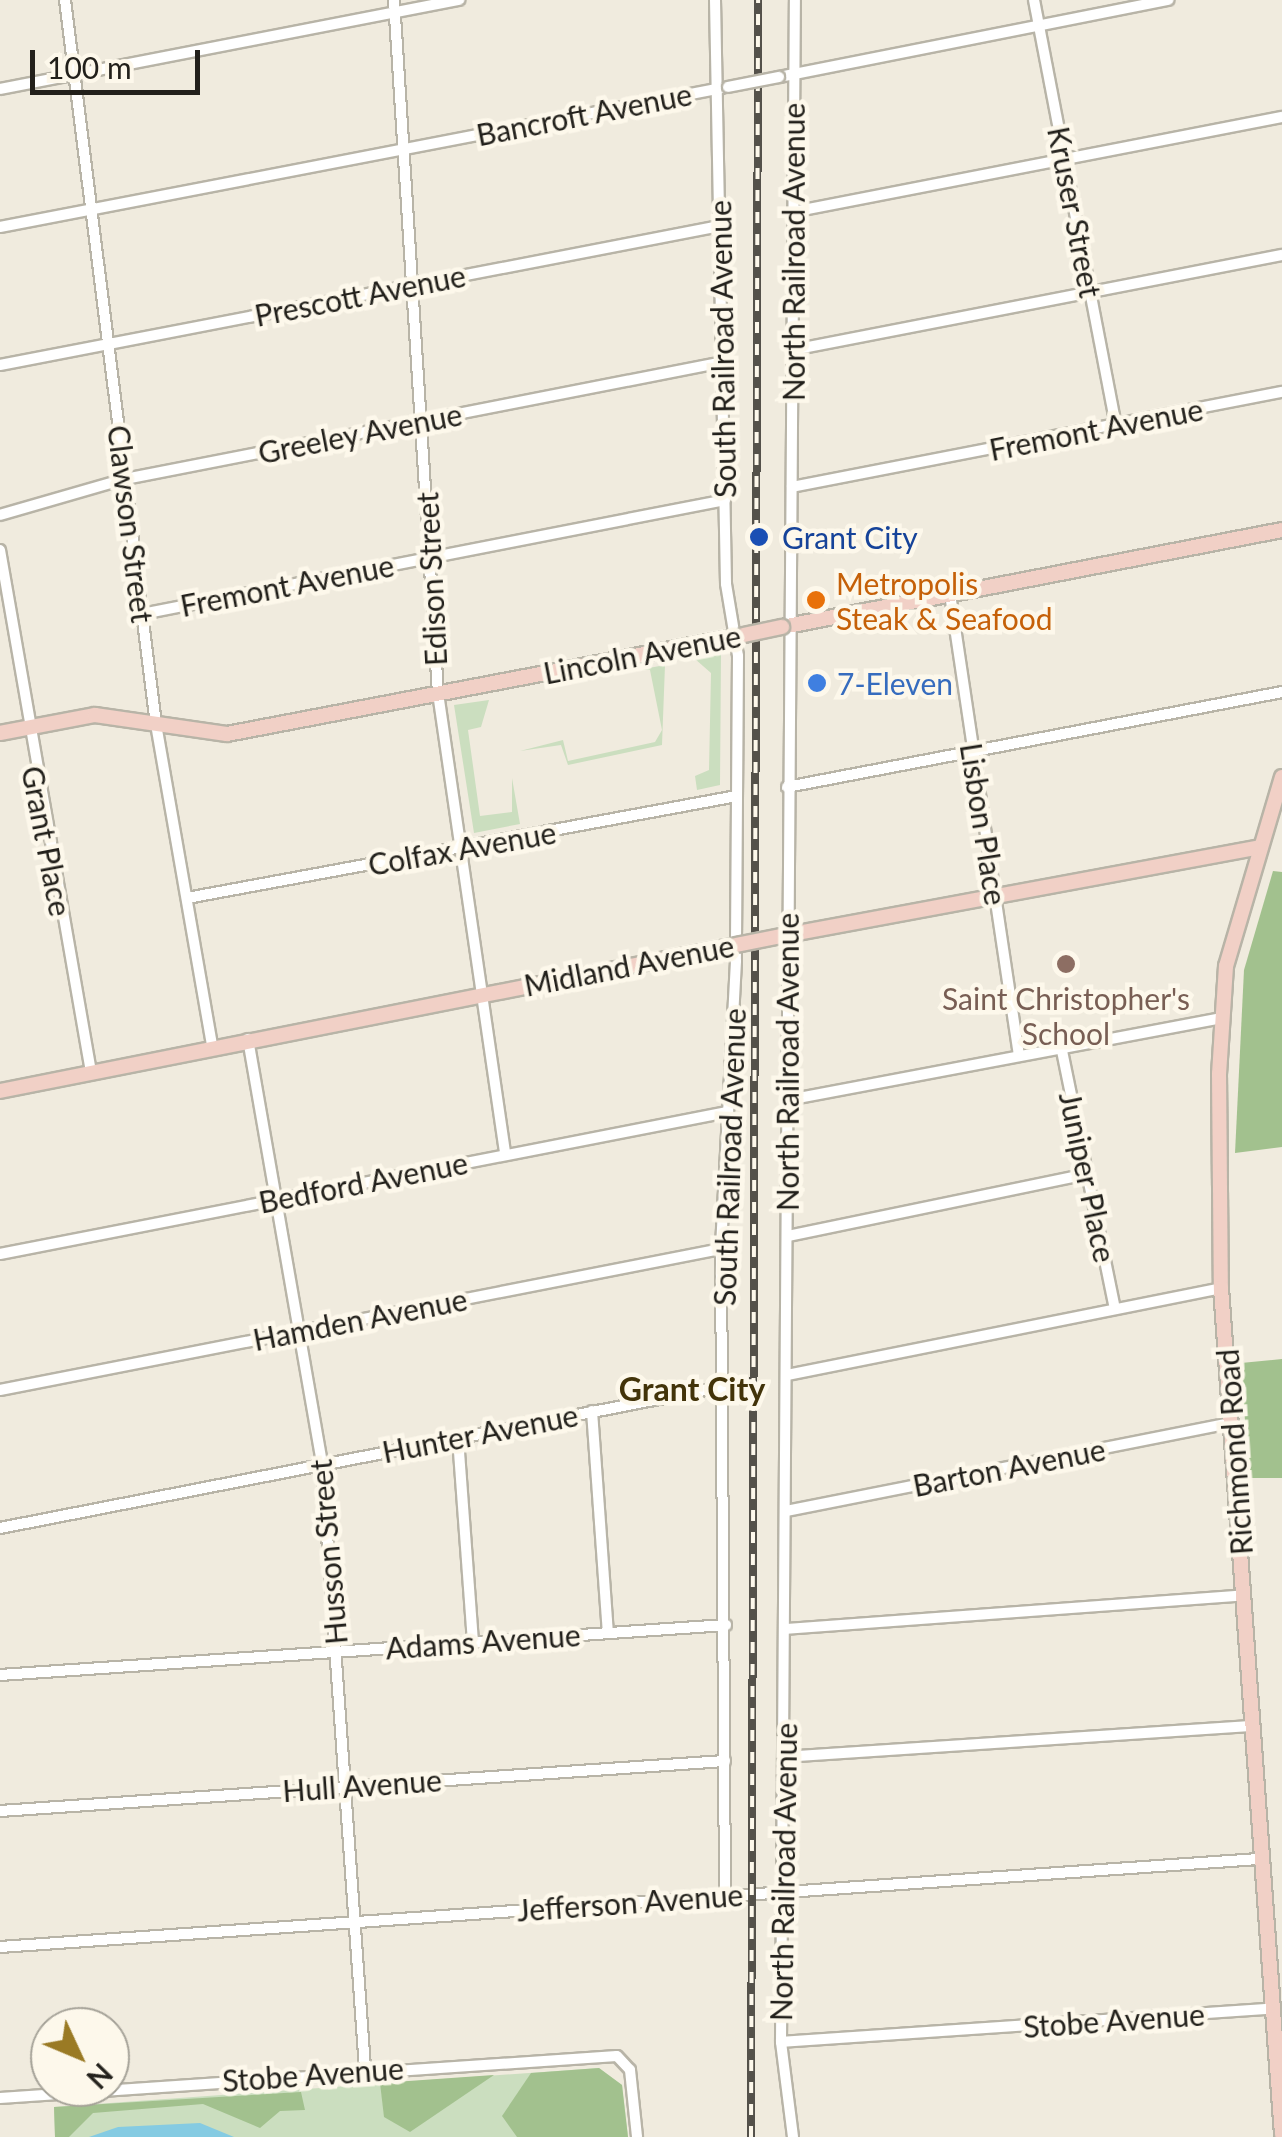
<!DOCTYPE html>
<style>
body{margin:0}
#map{position:relative;width:1282px;height:2137px;overflow:hidden;background:#f0ebde;font-family:Lato,sans-serif}
div>[style]{position:absolute}
.green>*{inset:0;background:#cbdebf}
.forest>*{inset:0;background:#a2c18e}
.water>*{inset:0;background:#85cbe2}
.roads{filter:drop-shadow(2px 0 #b8b4a7) drop-shadow(-2px 0 #b8b4a7) drop-shadow(0 2px #b8b4a7) drop-shadow(0 -2px #b8b4a7)}
.street>*{height:10px;margin:-5px;padding:0 5px;transform-origin:5px;border-radius:5px;background:#fff}
.secondary>*{height:14px;margin:-7px;padding:0 7px;transform-origin:7px;border-radius:7px;background:#f1d0c6}
.rail>*{height:8px;margin-top:-4px;transform-origin:0;background:repeating-linear-gradient(90deg,#fdf8eb 0 11px,#54514a 0 22px);box-sizing:border-box;border-block:2px solid #54514a}
.bridges{filter:drop-shadow(2px 0 #b8b4a7) drop-shadow(-2px 0 #b8b4a7) drop-shadow(0 2px #b8b4a7) drop-shadow(0 -2px #b8b4a7)}
.street-bridge>*{height:10px;margin:-5px;padding:0 5px;transform-origin:5px;border-radius:5px;background:#fff}
.secondary-bridge>*{height:14px;margin:-7px;padding:0 7px;transform-origin:7px;border-radius:7px;background:#f1d0c6}
.dots>*{width:28px;height:28px;translate:-50% -50%;box-sizing:border-box;border:5px solid #fdf8eb;border-radius:50%}
span{translate:-50% -50%;white-space:nowrap;text-align:center;line-height:1.15;-webkit-text-stroke:9px #fdf8eb;paint-order:stroke}
.street-label{font-size:30px;color:#22201b}
.transit-label{font-size:30px;color:#164399}
.left{translate:0 -50%;text-align:left}
.food-label{font-size:30px;color:#c56008}
.shop-label{font-size:30px;color:#366cbe}
.education-label{font-size:30px;color:#785e54}
.neighbourhood-label{font-size:32px;color:#423309;font-weight:700}
.north{position:absolute;left:30px;top:2007px;width:100px;height:100px;box-sizing:border-box;background:#fdf8eb;border:2px solid #a5a298;border-radius:50%;rotate:134deg;font-size:28px;font-weight:700;line-height:40px;text-align:center;color:#22201b}
.north::after{content:'';display:block;margin:auto;width:35px;height:45px;background:#9a7a24;clip-path:polygon(50% 0,100% 100%,50% 72%,0 100%)}
.scale{position:absolute;left:30px;top:50px;width:170px;height:45px;box-sizing:border-box;border:5px solid #22201b;border-top:0;padding-left:12px;font-size:30px;line-height:35px;white-space:nowrap;color:#22201b;-webkit-text-stroke:8px #fdf8eb;paint-order:stroke}
</style>
<div id="map">
<div class="green">
<div style="clip-path:polygon(721px 654px,720px 785px,697px 790px,695px 776px,709px 770px,711px 673px,695px 659px)"></div>
<div style="clip-path:polygon(665px 665px,662px 745px,568px 765px,561px 745px,520px 751px,563px 740px,568px 761px,655px 742px,662px 730px,650px 670px,638px 670px)"></div>
<div style="clip-path:polygon(489px 700px,481px 727px,468px 730px,480px 816px,512px 812px,512px 778px,520px 824px,474px 833px,454px 705px)"></div>
<div style="clip-path:polygon(599px 2068px,622px 2085px,628px 2137px,55px 2137px,54px 2107px)"></div>
</div>
<div class="forest">
<div style="clip-path:polygon(1273px 871px,1282px 872px,1282px 1147px,1235px 1153px,1244px 970px)"></div>
<div style="clip-path:polygon(1282px 1359px,1282px 1478px,1249px 1478px,1241px 1363px)"></div>
<div style="clip-path:polygon(599px 2068px,622px 2085px,628px 2137px,517px 2137px,502px 2116px,531px 2073px)"></div>
<div style="clip-path:polygon(494px 2075px,410px 2132px,384px 2117px,380px 2083px)"></div>
<div style="clip-path:polygon(301px 2092px,305px 2110px,280px 2111px,260px 2128px,203px 2104px,93px 2113px,69px 2137px,55px 2137px,54px 2107px)"></div>
</div>
<div class="water">
<div style="clip-path:polygon(200px 2123px,234px 2137px,89px 2137px,118px 2127px)"></div>
</div>
<div class="roads">
<div class="street">
<div style="left:65px;top:0;width:730px;rotate:82.84deg"></div>
<div style="left:156px;top:724px;width:327px;rotate:80.1deg"></div>
<div style="left:394px;top:0;width:694px;rotate:86.37deg"></div>
<div style="left:438px;top:693px;width:466px;rotate:81.7deg"></div>
<div style="left:715px;top:0;width:584px;rotate:88.92deg"></div>
<div style="left:726px;top:584px;width:73px;rotate:80.5deg"></div>
<div style="left:738px;top:656px;width:305px;rotate:90.4deg"></div>
<div style="left:736px;top:961px;width:288px;rotate:93deg"></div>
<div style="left:721px;top:1249px;width:647px;rotate:89.65deg"></div>
<div style="left:1034px;top:0;width:432px;rotate:79.1deg"></div>
<div style="left:779px;top:77px;width:397px;rotate:-11.2deg"></div>
<div style="left:0;top:89px;width:468px;rotate:-11deg"></div>
<div style="left:793px;top:212px;width:498px;rotate:-11deg"></div>
<div style="left:0;top:227px;width:735px;rotate:-10.9deg"></div>
<div style="left:793px;top:350px;width:498px;rotate:-11deg"></div>
<div style="left:0;top:365px;width:733px;rotate:-10.93deg"></div>
<div style="left:792px;top:487px;width:499px;rotate:-11deg"></div>
<div style="left:0;top:515px;width:130px;rotate:-16.1deg"></div>
<div style="left:125px;top:479px;width:609px;rotate:-11.07deg"></div>
<div style="left:0;top:550px;width:530px;rotate:80.11deg"></div>
<div style="left:950px;top:594px;width:465px;rotate:81.5deg"></div>
<div style="left:142px;top:614px;width:594px;rotate:-11.06deg"></div>
<div style="left:787px;top:787px;width:504px;rotate:-10.86deg"></div>
<div style="left:187px;top:898px;width:559px;rotate:-10.51deg"></div>
<div style="left:248px;top:1039px;width:431px;rotate:80.1deg"></div>
<div style="left:322px;top:1464px;width:607px;rotate:85.93deg"></div>
<div style="left:1061px;top:1046px;width:268px;rotate:78.4deg"></div>
<div style="left:788px;top:1100px;width:442px;rotate:-10.7deg"></div>
<div style="left:788px;top:1236px;width:305px;rotate:-11.7deg"></div>
<div style="left:0;top:1254px;width:741px;rotate:-11.05deg"></div>
<div style="left:787px;top:1375px;width:443px;rotate:-11.3deg"></div>
<div style="left:0;top:1390px;width:735px;rotate:-11.07deg"></div>
<div style="left:592px;top:1411px;width:222px;rotate:85.9deg"></div>
<div style="left:458px;top:1438px;width:205px;rotate:85.8deg"></div>
<div style="left:786px;top:1511px;width:455px;rotate:-11.2deg"></div>
<div style="left:0;top:1528px;width:739px;rotate:-11.08deg"></div>
<div style="left:785px;top:1629px;width:460px;rotate:-4.2deg"></div>
<div style="left:0;top:1675px;width:728px;rotate:-3.94deg"></div>
<div style="left:784px;top:1757px;width:470px;rotate:-3.8deg"></div>
<div style="left:0;top:1811px;width:727px;rotate:-3.95deg"></div>
<div style="left:0;top:1947px;width:1263px;rotate:-4deg"></div>
<div style="left:781px;top:2042px;width:488px;rotate:-3.9deg"></div>
<div style="left:0;top:2098px;width:618px;rotate:-3.89deg"></div>
<div style="left:617px;top:2056px;width:19px;rotate:47deg"></div>
<div style="left:630px;top:2070px;width:67px;rotate:84deg"></div>
<div style="left:793px;top:2137px;width:96px;rotate:-97.2deg"></div>
<div style="left:781px;top:2042px;width:2042px;rotate:-89.61deg"></div>
</div>
<div class="secondary">
<div style="left:782px;top:627px;width:509px;rotate:-10.98deg"></div>
<div style="left:0;top:733px;width:97px;rotate:-10.7deg"></div>
<div style="left:95px;top:715px;width:133px;rotate:8.2deg"></div>
<div style="left:227px;top:734px;width:526px;rotate:-10.84deg"></div>
<div style="left:1282px;top:777px;width:197px;rotate:106.5deg"></div>
<div style="left:1226px;top:966px;width:108px;rotate:93.7deg"></div>
<div style="left:1219px;top:1074px;width:214px;rotate:89.5deg"></div>
<div style="left:1221px;top:1288px;width:848px;rotate:85.88deg"></div>
<div style="left:786px;top:935px;width:482px;rotate:-10.5deg"></div>
<div style="left:0;top:1091px;width:750px;rotate:-11.22deg"></div>
</div>
</div>
<div class="rail">
<div style="left:751px;top:2137px;width:2137px;rotate:-89.81deg"></div>
</div>
<div class="bridges">
<div class="street-bridge">
<div style="left:728px;top:87px;width:52px;rotate:-11.1deg"></div>
</div>
<div class="secondary-bridge">
<div style="left:744px;top:635px;width:39px;rotate:-12deg"></div>
<div style="left:736px;top:945px;width:51px;rotate:-11.3deg"></div>
</div>
</div>
<div class="dots">
<div style="left:759px;top:537px;background:#1a4fb4"></div>
<div style="left:816px;top:600px;background:#e8710a"></div>
<div style="left:817px;top:683px;background:#3f7fe0"></div>
<div style="left:1066px;top:964px;background:#8d6e63"></div>
</div>
<div class="street-label">
<span style="left:584px;top:114px;rotate:-11deg">Bancroft Avenue</span>
<span style="left:1075px;top:212px;rotate:79deg">Kruser Street</span>
<span style="left:793px;top:252px;rotate:-90deg">North Railroad Avenue</span>
<span style="left:360px;top:295px;rotate:-11deg">Prescott Avenue</span>
<span style="left:722px;top:349px;rotate:-91deg">South Railroad Avenue</span>
<span style="left:1096px;top:429px;rotate:-11deg">Fremont Avenue</span>
<span style="left:360px;top:433px;rotate:-11deg">Greeley Avenue</span>
<span style="left:131px;top:524px;rotate:83deg">Clawson Street</span>
<span style="left:431px;top:579px;rotate:-93deg">Edison Street</span>
<span style="left:287px;top:585px;rotate:-11deg">Fremont Avenue</span>
<span style="left:642px;top:654px;rotate:-11deg">Lincoln Avenue</span>
<span style="left:984px;top:824px;rotate:81deg">Lisbon Place</span>
<span style="left:47px;top:841px;rotate:79deg">Grant Place</span>
<span style="left:462px;top:848px;rotate:-10deg">Colfax Avenue</span>
<span style="left:629px;top:965px;rotate:-11deg">Midland Avenue</span>
<span style="left:787px;top:1062px;rotate:-90deg">North Railroad Avenue</span>
<span style="left:729px;top:1157px;rotate:-88deg">South Railroad Avenue</span>
<span style="left:1088px;top:1177px;rotate:78deg">Juniper Place</span>
<span style="left:363px;top:1182px;rotate:-11deg">Bedford Avenue</span>
<span style="left:360px;top:1319px;rotate:-11deg">Hamden Avenue</span>
<span style="left:480px;top:1433px;rotate:-11deg">Hunter Avenue</span>
<span style="left:1234px;top:1452px;rotate:-94deg">Richmond Road</span>
<span style="left:1009px;top:1467px;rotate:-11deg">Barton Avenue</span>
<span style="left:328px;top:1552px;rotate:-95deg">Husson Street</span>
<span style="left:483px;top:1641px;rotate:-4deg">Adams Avenue</span>
<span style="left:362px;top:1785px;rotate:-4deg">Hull Avenue</span>
<span style="left:783px;top:1872px;rotate:-89deg">North Railroad Avenue</span>
<span style="left:630px;top:1902px;rotate:-4deg">Jefferson Avenue</span>
<span style="left:1114px;top:2020px;rotate:-4deg">Stobe Avenue</span>
<span style="left:313px;top:2074px;rotate:-4deg">Stobe Avenue</span>
</div>
<div class="transit-label">
<span class="left" style="left:782px;top:537px">Grant City</span>
</div>
<div class="food-label">
<span class="left" style="left:836px;top:600px">Metropolis<br>Steak &amp; Seafood</span>
</div>
<div class="shop-label">
<span class="left" style="left:837px;top:683px">7-Eleven</span>
</div>
<div class="education-label">
<span style="left:1066px;top:1015px">Saint Christopher's<br>School</span>
</div>
<div class="neighbourhood-label">
<span style="left:692px;top:1389px">Grant City</span>
</div>
<div class="north">N</div>
<div class="scale">100 m</div>
</div>
